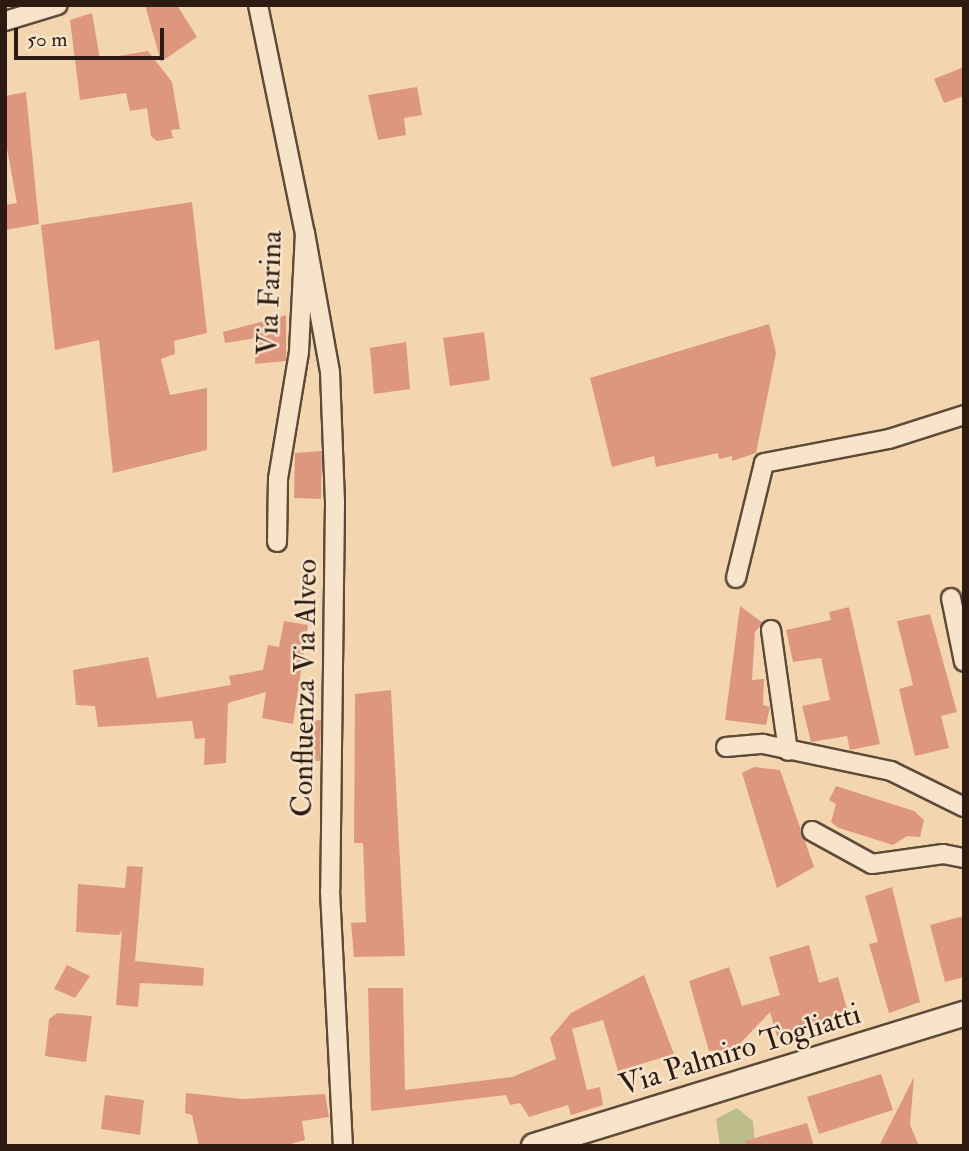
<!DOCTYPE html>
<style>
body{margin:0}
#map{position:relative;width:969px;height:1151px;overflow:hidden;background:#f3d6af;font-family:"IM FELL Double Pica",serif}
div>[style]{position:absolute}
.green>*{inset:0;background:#bcbd8a}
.building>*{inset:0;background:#de977f}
.roads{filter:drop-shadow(2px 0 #5e4a38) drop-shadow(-2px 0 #5e4a38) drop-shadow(0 2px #5e4a38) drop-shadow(0 -2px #5e4a38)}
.street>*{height:18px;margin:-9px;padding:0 9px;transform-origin:9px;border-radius:9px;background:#f7e4cb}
.secondary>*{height:24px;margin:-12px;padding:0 12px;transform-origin:12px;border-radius:12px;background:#f7e4cb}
span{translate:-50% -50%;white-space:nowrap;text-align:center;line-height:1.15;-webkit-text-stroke:5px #f7e4cb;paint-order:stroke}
.street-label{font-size:30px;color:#2d1b11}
.frame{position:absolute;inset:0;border:7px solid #2d1b11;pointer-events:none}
.scale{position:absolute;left:14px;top:28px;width:150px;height:32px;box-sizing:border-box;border:4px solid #2d1b11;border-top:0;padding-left:9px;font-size:21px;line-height:24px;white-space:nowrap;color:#2d1b11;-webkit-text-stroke:5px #f7e4cb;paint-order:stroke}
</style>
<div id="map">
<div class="green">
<div style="clip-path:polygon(737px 1108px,753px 1121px,755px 1146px,720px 1146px,716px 1119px)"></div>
</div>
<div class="building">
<div style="clip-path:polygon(145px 5px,177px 5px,197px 37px,161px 62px)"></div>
<div style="clip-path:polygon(92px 13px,100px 59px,148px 51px,172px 82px,180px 129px,171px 130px,173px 138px,157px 141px,151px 136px,147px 108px,130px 111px,126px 93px,80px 100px,70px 20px)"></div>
<div style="clip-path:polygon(964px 67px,964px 96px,944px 103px,934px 79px)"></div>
<div style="clip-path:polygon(417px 87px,422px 115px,404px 118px,406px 135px,378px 140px,368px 95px)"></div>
<div style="clip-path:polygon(26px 92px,39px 224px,5px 230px,5px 205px,17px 203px,5px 138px,5px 96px)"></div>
<div style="clip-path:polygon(192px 202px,207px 333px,174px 341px,175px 354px,161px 359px,170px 395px,207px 388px,207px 450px,113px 473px,99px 340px,55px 350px,41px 225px)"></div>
<div style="clip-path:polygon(286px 315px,286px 361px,255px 364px,256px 338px,225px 343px,223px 332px)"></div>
<div style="clip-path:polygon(769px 324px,776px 353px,756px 453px,732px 461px,732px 456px,719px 459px,718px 453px,656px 467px,654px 456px,612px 467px,590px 378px)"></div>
<div style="clip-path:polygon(484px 332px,490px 380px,450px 386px,443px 338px)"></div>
<div style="clip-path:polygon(406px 342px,410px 389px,374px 394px,370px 348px)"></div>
<div style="clip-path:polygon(322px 451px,321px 499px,294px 498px,295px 453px)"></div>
<div style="clip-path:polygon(740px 606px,763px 623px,755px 632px,752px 680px,764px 679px,763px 705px,770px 707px,766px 725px,725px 720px)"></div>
<div style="clip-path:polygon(849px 607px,880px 744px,850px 750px,847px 736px,811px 742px,802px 706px,830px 700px,821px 658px,793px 662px,786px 630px,831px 620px,829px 612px)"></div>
<div style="clip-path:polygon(930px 614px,957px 712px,941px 716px,949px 748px,915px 756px,899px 689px,913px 685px,897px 621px)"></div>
<div style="clip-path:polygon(284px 621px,308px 625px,293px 724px,262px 718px,266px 692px,228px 703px,226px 763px,204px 765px,205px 738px,195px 739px,192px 721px,98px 727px,95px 706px,76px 705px,73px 670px,148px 657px,157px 698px,231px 685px,229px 676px,263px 670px,268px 645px,279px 647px)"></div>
<div style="clip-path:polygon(391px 690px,405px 956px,354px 957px,351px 923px,366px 922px,363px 843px,354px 843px,355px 694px)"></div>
<div style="clip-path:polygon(321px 720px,320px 761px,300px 760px,301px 721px)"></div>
<div style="clip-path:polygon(754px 767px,780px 770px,814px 867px,777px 888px,742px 773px)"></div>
<div style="clip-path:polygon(836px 786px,914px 811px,924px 820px,920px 837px,907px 836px,893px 845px,839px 828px,831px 822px,836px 804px,829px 800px)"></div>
<div style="clip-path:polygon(127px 866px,143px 867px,135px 961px,204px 968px,203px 986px,140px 983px,138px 1007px,116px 1005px,122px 930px,119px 935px,76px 932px,78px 884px,125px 888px)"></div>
<div style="clip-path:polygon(892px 887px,920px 1002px,889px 1013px,869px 944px,878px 942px,865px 896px)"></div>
<div style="clip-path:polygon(964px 916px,964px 977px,945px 982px,930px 925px)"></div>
<div style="clip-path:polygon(809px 945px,819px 983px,838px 977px,849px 1016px,777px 1036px,770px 1012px,734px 1050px,709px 1051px,689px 981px,729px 967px,742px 1006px,780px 995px,769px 957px)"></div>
<div style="clip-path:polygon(67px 965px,90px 976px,75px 998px,54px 989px)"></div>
<div style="clip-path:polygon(644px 975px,674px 1054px,618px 1071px,603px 1020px,572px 1029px,587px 1090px,600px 1087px,603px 1105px,571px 1115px,568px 1105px,529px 1117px,520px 1103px,510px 1105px,506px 1095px,371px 1111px,368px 988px,403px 988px,405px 1090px,512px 1077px,556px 1059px,550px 1038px,571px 1013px)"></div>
<div style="clip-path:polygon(57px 1013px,92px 1016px,86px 1062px,45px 1056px,49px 1019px)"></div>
<div style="clip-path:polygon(881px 1074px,893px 1110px,819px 1134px,807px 1097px)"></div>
<div style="clip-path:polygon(914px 1077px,910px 1125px,919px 1146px,879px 1146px)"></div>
<div style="clip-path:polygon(186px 1093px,242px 1099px,325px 1094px,329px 1117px,302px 1121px,305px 1140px,284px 1146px,199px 1146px,192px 1115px,185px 1113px)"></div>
<div style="clip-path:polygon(105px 1095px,144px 1100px,140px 1135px,101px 1129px)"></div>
<div style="clip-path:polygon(807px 1123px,814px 1146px,746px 1146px,745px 1141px)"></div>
</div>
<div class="roads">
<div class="street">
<div style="left:258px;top:5px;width:233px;rotate:78.4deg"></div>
<div style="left:305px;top:233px;width:119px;rotate:92.9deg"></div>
<div style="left:299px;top:352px;width:129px;rotate:99.4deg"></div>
<div style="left:278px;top:479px;width:63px;rotate:90.9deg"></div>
<div style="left:5px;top:21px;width:55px;rotate:-16.8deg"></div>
<div style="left:305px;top:233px;width:141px;rotate:79.8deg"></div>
<div style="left:330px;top:372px;width:131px;rotate:87.8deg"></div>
<div style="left:335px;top:503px;width:388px;rotate:90.7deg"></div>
<div style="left:330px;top:891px;width:255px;rotate:87.1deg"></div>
<div style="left:736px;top:578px;width:118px;rotate:-76.3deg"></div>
<div style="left:764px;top:463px;width:127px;rotate:-10.9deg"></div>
<div style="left:889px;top:439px;width:79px;rotate:-17.7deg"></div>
<div style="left:951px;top:598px;width:65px;rotate:78.5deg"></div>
<div style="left:771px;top:630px;width:122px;rotate:82deg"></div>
<div style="left:726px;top:747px;width:37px;rotate:-5deg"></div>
<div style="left:763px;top:744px;width:131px;rotate:11.9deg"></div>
<div style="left:891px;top:771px;width:81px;rotate:26.3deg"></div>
<div style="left:812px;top:831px;width:68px;rotate:28.8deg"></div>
<div style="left:872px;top:864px;width:72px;rotate:-8deg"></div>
<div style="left:943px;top:854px;width:21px;rotate:11deg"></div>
</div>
<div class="secondary">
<div style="left:534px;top:1146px;width:450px;rotate:-17.1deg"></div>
</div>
</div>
<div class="street-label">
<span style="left:270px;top:293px;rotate:-88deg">Via Farina</span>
<span style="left:305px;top:688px;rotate:-89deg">Confluenza Via Alveo</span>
<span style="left:740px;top:1050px;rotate:-17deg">Via Palmiro Togliatti</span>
</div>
<div class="frame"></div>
<div class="scale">50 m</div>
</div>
